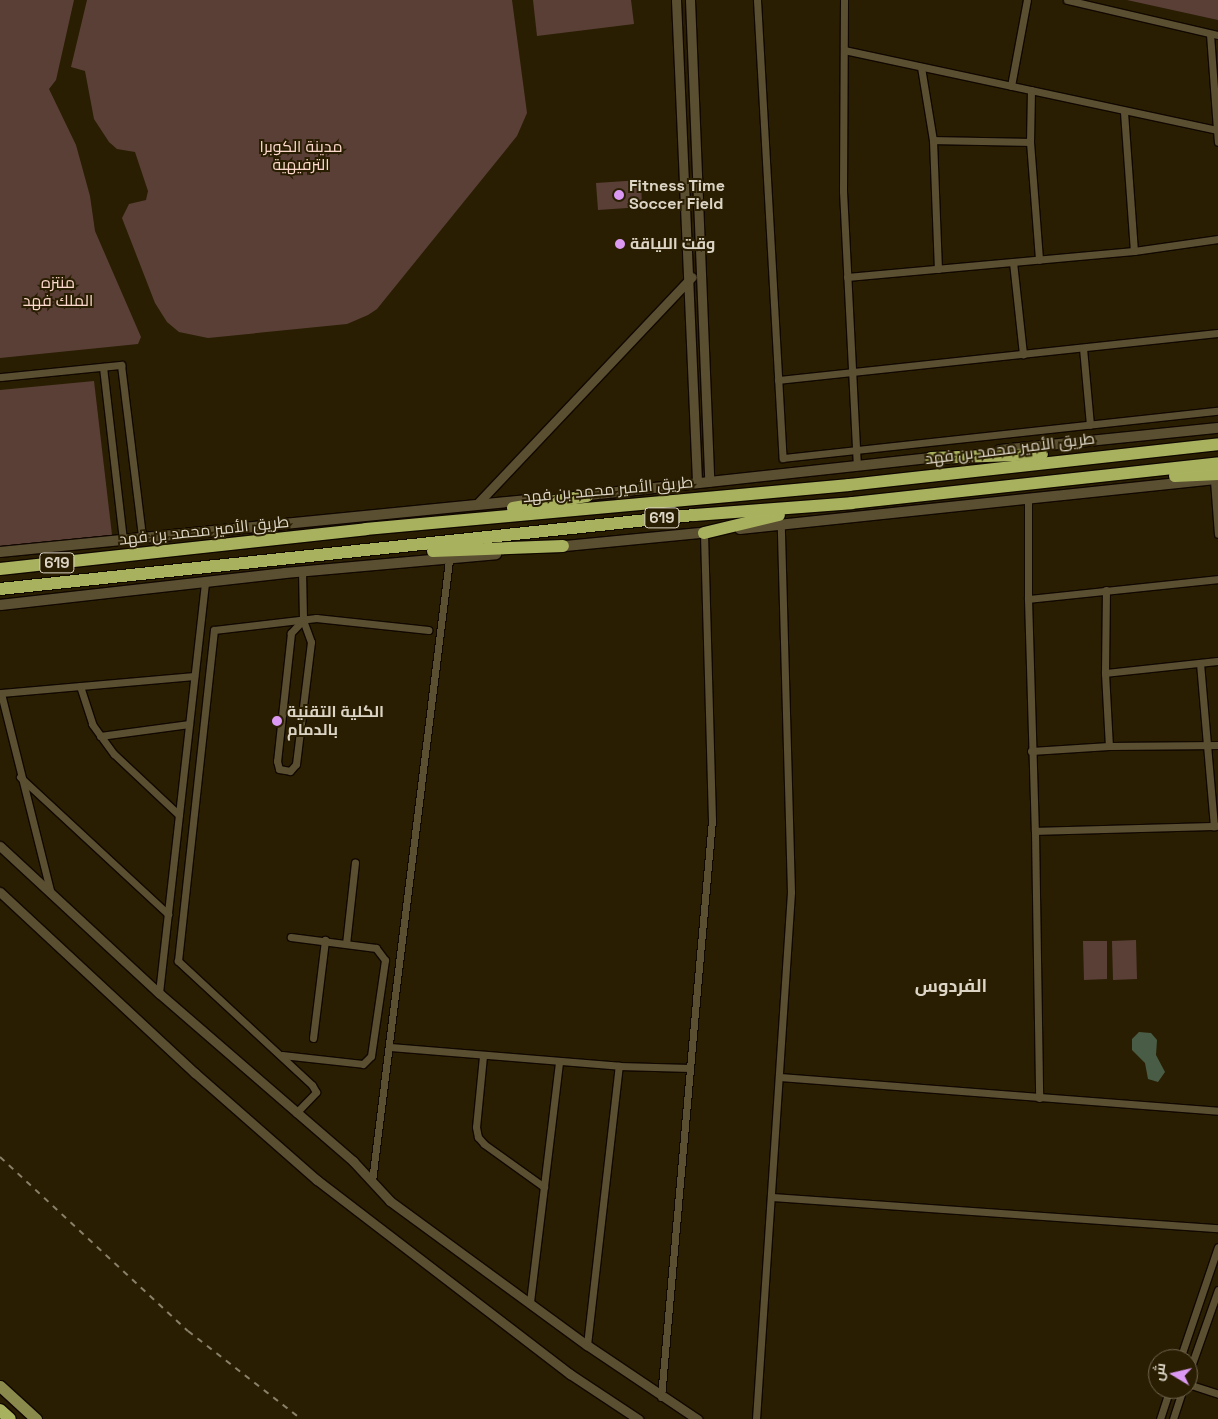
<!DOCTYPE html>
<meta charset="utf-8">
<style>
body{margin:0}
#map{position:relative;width:1218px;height:1419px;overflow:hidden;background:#291e02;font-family:"Space Grotesk",Cairo,sans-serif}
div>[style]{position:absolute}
.green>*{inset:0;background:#5a3f37}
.water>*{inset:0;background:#495d46}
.roads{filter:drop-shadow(1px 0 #110800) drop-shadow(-1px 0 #110800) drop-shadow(0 1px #110800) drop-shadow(0 -1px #110800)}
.minor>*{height:7px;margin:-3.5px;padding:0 3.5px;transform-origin:3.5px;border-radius:3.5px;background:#5b4f32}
.tertiary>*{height:9px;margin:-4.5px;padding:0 4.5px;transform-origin:4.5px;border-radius:4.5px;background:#5b4f32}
.secondary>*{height:10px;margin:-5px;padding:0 5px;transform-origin:5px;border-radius:5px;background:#5b4f32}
.primary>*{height:11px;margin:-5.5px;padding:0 5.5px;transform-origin:5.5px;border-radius:5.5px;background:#898a4c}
.motorway>*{height:12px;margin:-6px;padding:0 6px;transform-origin:6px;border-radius:6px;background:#a8b25e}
.rail>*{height:2px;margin-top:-1px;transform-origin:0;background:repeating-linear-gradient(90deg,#8a816b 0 6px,transparent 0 12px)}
.dots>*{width:14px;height:14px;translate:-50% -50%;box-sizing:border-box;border:2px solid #291e02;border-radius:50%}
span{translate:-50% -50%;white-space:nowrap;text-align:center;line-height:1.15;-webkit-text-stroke:4px #291e02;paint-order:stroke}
.shield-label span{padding:1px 4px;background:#291e02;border:1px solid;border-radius:4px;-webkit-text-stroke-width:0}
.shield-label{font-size:15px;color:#dcd5c5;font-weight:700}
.park-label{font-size:16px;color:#fcd7cc}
.poi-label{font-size:16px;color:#dcd5c5;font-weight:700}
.left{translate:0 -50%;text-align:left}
.street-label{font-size:16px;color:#dcd5c5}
.neighbourhood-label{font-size:18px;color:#dcd5c5;font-weight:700}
.north{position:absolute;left:1148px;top:1349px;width:50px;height:50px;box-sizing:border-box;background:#291e02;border:1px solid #716750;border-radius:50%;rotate:279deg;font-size:14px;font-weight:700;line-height:20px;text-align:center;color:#dcd5c5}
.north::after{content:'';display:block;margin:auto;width:18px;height:22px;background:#dc99f4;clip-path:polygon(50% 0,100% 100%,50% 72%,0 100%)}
</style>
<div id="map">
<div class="green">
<div style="clip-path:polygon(0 0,74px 0,56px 80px,49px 89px,76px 145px,90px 196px,95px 231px,141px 337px,138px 344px,0 358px)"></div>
<div style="clip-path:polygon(87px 0,512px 0,527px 113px,517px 136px,377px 309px,368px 315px,347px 324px,208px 338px,179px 332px,167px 322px,155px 303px,122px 218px,129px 204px,146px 200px,148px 191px,135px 152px,117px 149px,109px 142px,94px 119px,85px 71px,71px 67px)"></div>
<div style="clip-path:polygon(533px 0,631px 0,634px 24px,537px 36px)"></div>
<div style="clip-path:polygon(1127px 0,1218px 0,1218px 20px)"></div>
<div style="clip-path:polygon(641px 180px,642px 207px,598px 210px,596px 183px)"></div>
<div style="clip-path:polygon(94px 381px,112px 535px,0 547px,0 390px)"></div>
<div style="clip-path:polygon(1136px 940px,1137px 979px,1113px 980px,1112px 941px)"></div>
<div style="clip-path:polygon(1083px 941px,1107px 941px,1107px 979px,1084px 980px)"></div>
</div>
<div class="water">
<div style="clip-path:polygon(1139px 1032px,1151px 1033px,1157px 1040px,1156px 1055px,1165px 1072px,1158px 1082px,1148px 1079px,1145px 1063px,1132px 1050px,1132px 1039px)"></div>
</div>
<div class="roads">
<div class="minor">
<div style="left:757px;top:0;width:459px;rotate:86.8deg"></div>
<div style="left:783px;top:458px;width:438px;rotate:-6.2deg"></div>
<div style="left:844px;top:0;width:191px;rotate:90.3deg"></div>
<div style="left:843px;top:191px;width:274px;rotate:87.1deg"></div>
<div style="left:1067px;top:0;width:155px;rotate:13.1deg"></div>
<div style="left:1210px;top:34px;width:108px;rotate:85.8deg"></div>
<div style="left:844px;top:50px;width:381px;rotate:12.1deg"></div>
<div style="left:921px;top:67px;width:74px;rotate:80.7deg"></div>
<div style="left:933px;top:140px;width:129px;rotate:87.8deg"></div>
<div style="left:1011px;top:86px;width:87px;rotate:-79.5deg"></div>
<div style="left:1031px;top:90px;width:52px;rotate:91.1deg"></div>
<div style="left:1030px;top:142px;width:118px;rotate:85.6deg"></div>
<div style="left:1124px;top:112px;width:139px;rotate:85.9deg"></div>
<div style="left:933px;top:140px;width:97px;rotate:1.2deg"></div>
<div style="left:1013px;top:262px;width:93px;rotate:83.8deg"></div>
<div style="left:847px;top:277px;width:288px;rotate:-5.2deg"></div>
<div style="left:1134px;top:251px;width:85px;rotate:-8.1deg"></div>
<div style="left:1083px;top:348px;width:77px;rotate:84.8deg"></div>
<div style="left:103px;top:367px;width:173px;rotate:83.4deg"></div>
<div style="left:0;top:377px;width:122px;rotate:-5.7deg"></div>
<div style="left:121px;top:365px;width:173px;rotate:83deg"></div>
<div style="left:778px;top:380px;width:443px;rotate:-6.1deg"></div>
<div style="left:1214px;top:480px;width:54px;rotate:85.8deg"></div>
<div style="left:1028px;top:501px;width:98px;rotate:90deg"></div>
<div style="left:1028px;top:599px;width:232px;rotate:88.3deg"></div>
<div style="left:1035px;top:831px;width:183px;rotate:-1.6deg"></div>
<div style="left:302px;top:571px;width:49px;rotate:88.8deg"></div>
<div style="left:303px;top:620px;width:18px;rotate:133deg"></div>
<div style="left:291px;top:633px;width:129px;rotate:96.2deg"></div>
<div style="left:277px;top:761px;width:8px;rotate:76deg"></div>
<div style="left:279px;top:769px;width:11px;rotate:10deg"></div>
<div style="left:290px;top:771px;width:9px;rotate:-49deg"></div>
<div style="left:296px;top:764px;width:123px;rotate:-83deg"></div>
<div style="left:311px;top:642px;width:23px;rotate:-110deg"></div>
<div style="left:1106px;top:590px;width:83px;rotate:90.7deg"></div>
<div style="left:1105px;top:673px;width:73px;rotate:86.9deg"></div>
<div style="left:1028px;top:599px;width:191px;rotate:-6deg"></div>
<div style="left:1200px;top:663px;width:164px;rotate:85.1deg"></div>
<div style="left:1105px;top:673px;width:114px;rotate:-6.1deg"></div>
<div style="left:80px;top:686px;width:40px;rotate:72deg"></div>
<div style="left:92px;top:724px;width:37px;rotate:54deg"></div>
<div style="left:114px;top:754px;width:89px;rotate:43.2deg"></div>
<div style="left:100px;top:736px;width:90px;rotate:-7.7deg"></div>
<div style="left:1031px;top:751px;width:78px;rotate:-3.7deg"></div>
<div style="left:1109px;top:746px;width:109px;rotate:-0.5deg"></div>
<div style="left:20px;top:777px;width:202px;rotate:42.8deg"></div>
<div style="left:1035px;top:831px;width:267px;rotate:89.1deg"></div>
<div style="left:51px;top:894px;width:207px;rotate:-104deg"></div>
<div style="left:1px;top:693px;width:194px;rotate:-5deg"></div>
<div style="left:346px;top:944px;width:82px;rotate:-83.7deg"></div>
<div style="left:159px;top:993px;width:415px;rotate:-83.6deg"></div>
<div style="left:313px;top:1038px;width:99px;rotate:-83deg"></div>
<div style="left:390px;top:1047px;width:230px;rotate:4.7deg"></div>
<div style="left:619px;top:1066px;width:71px;rotate:1.6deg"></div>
<div style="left:282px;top:1055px;width:81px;rotate:6.3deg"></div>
<div style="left:363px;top:1064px;width:11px;rotate:-45deg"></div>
<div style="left:371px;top:1056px;width:97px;rotate:-81.7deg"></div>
<div style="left:385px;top:960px;width:15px;rotate:-127deg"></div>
<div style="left:376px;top:948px;width:86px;rotate:-172.6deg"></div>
<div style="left:483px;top:1056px;width:71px;rotate:95.6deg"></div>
<div style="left:476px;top:1127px;width:10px;rotate:79deg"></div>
<div style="left:478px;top:1137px;width:9px;rotate:49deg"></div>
<div style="left:484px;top:1144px;width:74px;rotate:35.6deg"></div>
<div style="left:780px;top:1077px;width:439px;rotate:4.4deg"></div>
<div style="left:296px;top:1113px;width:29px;rotate:-46deg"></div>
<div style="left:316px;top:1092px;width:8px;rotate:-120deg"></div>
<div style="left:312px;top:1085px;width:183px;rotate:-137.2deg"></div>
<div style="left:178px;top:961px;width:333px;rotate:-83.8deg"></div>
<div style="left:214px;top:630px;width:103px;rotate:-6.7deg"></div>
<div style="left:316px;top:618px;width:113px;rotate:6.1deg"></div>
<div style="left:372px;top:1181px;width:626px;rotate:-82.93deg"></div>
<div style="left:772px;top:1197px;width:447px;rotate:4deg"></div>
<div style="left:530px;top:1302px;width:242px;rotate:-83.1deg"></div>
<div style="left:587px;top:1345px;width:281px;rotate:-83.5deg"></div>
<div style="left:1180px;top:1359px;width:118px;rotate:-71.3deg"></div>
<div style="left:1188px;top:1375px;width:90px;rotate:-70.6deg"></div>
<div style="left:1188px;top:1384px;width:32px;rotate:18deg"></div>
<div style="left:661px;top:1397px;width:579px;rotate:-84.95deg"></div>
<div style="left:712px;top:820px;width:287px;rotate:-91.6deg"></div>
<div style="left:756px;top:1419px;width:528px;rotate:-86.2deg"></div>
<div style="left:791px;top:892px;width:367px;rotate:-91.6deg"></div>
<div style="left:1160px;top:1419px;width:32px;rotate:-72deg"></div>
<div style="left:1173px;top:1419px;width:32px;rotate:-72deg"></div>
</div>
<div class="tertiary">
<div style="left:676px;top:0;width:482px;rotate:87.5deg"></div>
<div style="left:690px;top:0;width:482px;rotate:87.7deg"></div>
<div style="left:478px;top:503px;width:311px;rotate:-46.6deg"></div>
<div style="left:0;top:846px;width:217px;rotate:42.8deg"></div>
<div style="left:159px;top:993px;width:257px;rotate:40.9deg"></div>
<div style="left:353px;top:1161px;width:54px;rotate:47.2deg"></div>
<div style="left:390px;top:1201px;width:244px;rotate:36.2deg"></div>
<div style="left:587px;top:1345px;width:133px;rotate:33.9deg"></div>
<div style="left:0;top:892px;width:266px;rotate:42.9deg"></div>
<div style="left:195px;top:1073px;width:162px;rotate:41.3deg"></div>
<div style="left:317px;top:1180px;width:319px;rotate:37.5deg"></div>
<div style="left:570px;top:1374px;width:82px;rotate:33.5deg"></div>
</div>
<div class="secondary">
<div style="left:1000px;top:450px;width:219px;rotate:-5.8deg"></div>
<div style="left:580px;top:496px;width:360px;rotate:-6.2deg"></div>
<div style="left:740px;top:529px;width:481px;rotate:-6deg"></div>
<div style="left:555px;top:547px;width:156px;rotate:-5.5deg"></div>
<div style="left:0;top:552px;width:541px;rotate:-5.63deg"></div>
<div style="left:0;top:605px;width:287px;rotate:-6.4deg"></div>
<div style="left:285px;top:573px;width:212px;rotate:-5.1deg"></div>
</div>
<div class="primary">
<div style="left:0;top:1386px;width:49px;rotate:42.5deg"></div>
</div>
<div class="motorway">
<div style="left:931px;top:458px;width:111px;rotate:-2.1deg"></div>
<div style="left:1175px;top:476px;width:43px;rotate:-2.7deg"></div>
<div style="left:513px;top:508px;width:75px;rotate:-9.2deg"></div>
<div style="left:704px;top:533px;width:77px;rotate:-13.5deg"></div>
<div style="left:433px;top:551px;width:130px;rotate:-2.2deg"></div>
<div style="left:0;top:569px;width:368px;rotate:-6.2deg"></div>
<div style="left:366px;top:529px;width:485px;rotate:-5.2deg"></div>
<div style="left:849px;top:485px;width:371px;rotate:-6.3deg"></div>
<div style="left:0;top:589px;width:698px;rotate:-6.09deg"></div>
<div style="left:694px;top:515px;width:158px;rotate:-4.3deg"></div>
<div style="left:852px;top:503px;width:368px;rotate:-6.2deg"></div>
<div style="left:0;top:1410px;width:13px;rotate:42deg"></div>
</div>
</div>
<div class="rail">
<div style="left:0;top:1157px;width:256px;rotate:42.8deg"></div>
<div style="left:188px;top:1331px;width:143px;rotate:37.9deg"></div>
</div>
<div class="dots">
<div style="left:619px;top:195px;background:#dc99f4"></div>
<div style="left:620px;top:244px;background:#dc99f4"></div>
<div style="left:277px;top:721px;background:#dc99f4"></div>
</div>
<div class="shield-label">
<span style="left:662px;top:518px">619</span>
<span style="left:57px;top:563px">619</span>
</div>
<div class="park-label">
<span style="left:301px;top:156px">مدينة الكوبرا<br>الترفيهية</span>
<span style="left:58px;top:292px">منتزه<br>الملك فهد</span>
</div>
<div class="poi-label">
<span class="left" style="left:629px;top:195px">Fitness Time<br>Soccer Field</span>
<span class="left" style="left:630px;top:244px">وقت اللياقة</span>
<span class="left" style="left:287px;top:721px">الكلية التقنية<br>بالدمام</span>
</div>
<div class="street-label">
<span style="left:1010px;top:449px;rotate:-7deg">طريق الأمير محمد بن فهد</span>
<span style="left:608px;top:490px;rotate:-5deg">طريق الأمير محمد بن فهد</span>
<span style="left:204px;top:531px;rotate:-6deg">طريق الأمير محمد بن فهد</span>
</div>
<div class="neighbourhood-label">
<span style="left:951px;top:986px">الفردوس</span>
</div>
<div class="north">ش</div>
</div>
